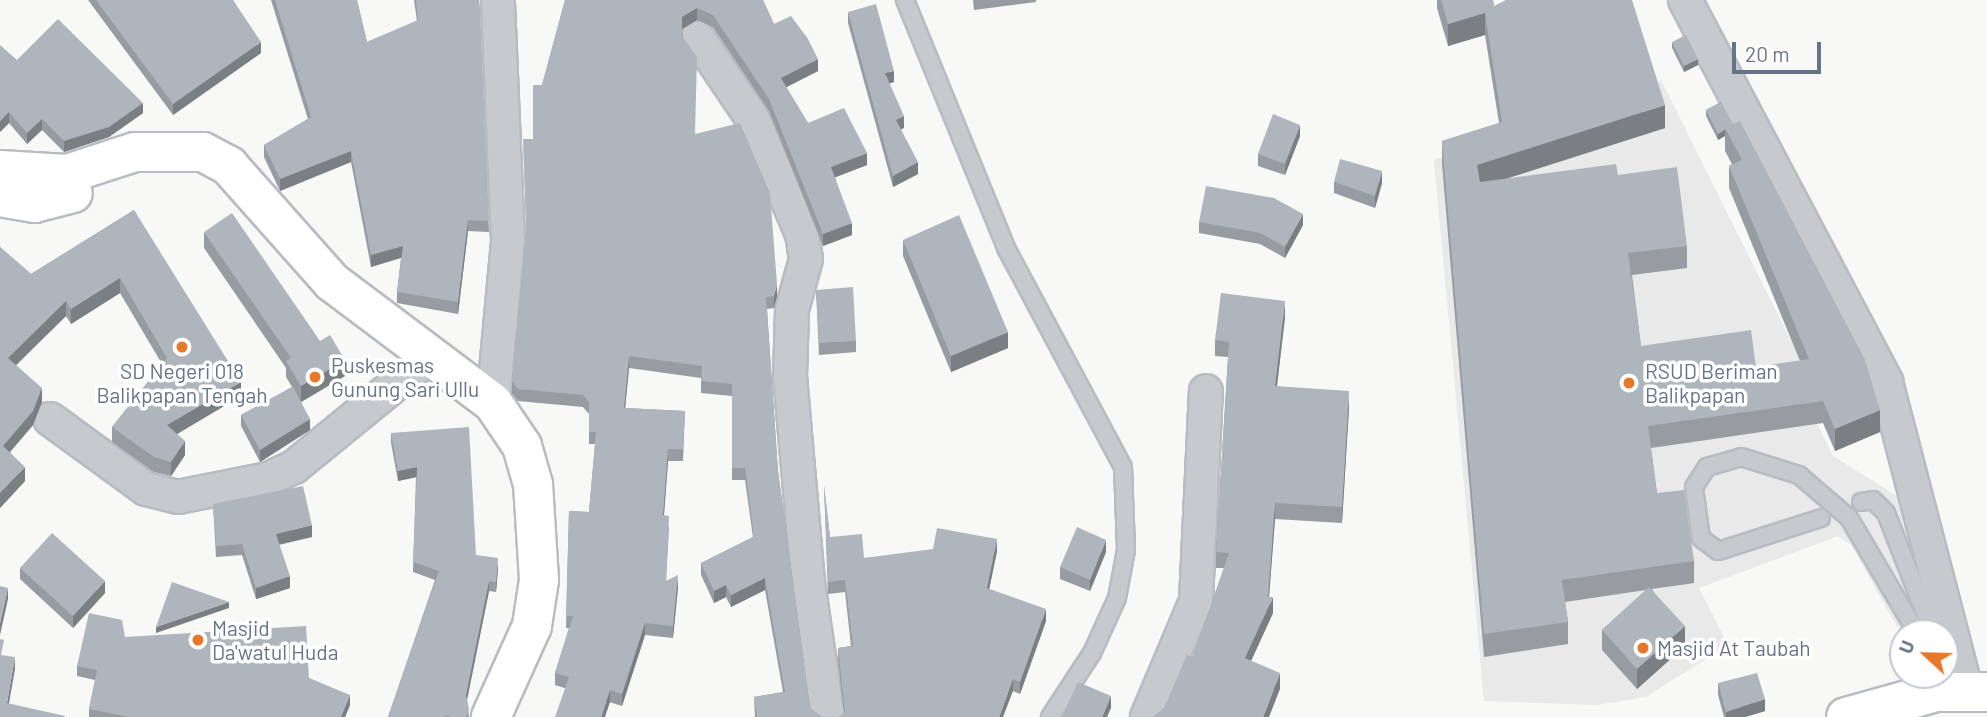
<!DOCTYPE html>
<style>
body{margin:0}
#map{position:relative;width:1987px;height:717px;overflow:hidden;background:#f8f8f6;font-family:Barlow,sans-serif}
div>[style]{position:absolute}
.built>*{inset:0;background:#e9e9e9}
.roads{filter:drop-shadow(2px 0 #b8bcc2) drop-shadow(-2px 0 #b8bcc2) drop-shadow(0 2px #b8bcc2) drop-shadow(0 -2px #b8bcc2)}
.lane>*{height:16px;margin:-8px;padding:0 8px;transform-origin:8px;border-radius:8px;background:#c6c9cd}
.street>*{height:32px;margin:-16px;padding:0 16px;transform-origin:16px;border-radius:16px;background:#c6c9cd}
.secondary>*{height:38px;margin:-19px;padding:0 19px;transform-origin:19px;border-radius:19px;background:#fff}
.wall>*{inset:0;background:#969ca2}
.shaded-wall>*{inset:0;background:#7a7f84}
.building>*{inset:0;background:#afb5bc}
.dots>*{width:19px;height:19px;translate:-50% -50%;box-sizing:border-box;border:4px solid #fff;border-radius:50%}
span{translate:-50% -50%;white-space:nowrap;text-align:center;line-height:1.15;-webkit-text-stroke:7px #fff;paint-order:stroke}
.poi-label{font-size:21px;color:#677387}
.left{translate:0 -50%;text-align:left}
.north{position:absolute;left:1889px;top:619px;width:70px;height:70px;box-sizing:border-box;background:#fff;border:2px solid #c2c7cf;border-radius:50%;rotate:292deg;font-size:19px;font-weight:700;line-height:28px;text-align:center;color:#677387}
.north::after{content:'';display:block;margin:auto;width:24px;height:32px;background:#e57929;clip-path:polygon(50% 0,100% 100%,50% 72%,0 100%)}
.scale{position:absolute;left:1732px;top:42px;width:89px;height:32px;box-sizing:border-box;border:4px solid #677387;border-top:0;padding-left:9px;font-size:21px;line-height:24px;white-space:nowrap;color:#677387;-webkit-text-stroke:5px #fff;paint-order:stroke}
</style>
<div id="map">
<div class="built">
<div style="clip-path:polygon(1661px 80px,1798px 355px,1811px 411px,1833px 456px,1902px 499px,1943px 633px,1903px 637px,1851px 545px,1838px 536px,1699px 588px,1728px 645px,1646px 697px,1597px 705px,1484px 701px,1434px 160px)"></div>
</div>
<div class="roads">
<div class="lane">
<div style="left:905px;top:0;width:268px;rotate:67.8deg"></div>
<div style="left:1006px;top:248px;width:248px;rotate:61.9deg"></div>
<div style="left:1123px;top:467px;width:83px;rotate:87.9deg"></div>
<div style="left:1126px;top:550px;width:49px;rotate:100.6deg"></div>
<div style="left:1117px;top:598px;width:60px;rotate:114.4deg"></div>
<div style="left:1092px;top:653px;width:77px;rotate:123.3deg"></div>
<div style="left:1861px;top:502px;width:12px;rotate:-9deg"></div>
<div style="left:1873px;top:500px;width:18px;rotate:45deg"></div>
<div style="left:1886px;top:513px;width:129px;rotate:68.6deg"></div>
<div style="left:1821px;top:518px;width:108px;rotate:162.2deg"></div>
<div style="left:1718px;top:551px;width:21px;rotate:-143deg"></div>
<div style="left:1701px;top:538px;width:51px;rotate:-97.8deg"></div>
<div style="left:1694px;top:487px;width:24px;rotate:-57deg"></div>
<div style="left:1707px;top:467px;width:35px;rotate:-16deg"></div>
<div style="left:1741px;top:457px;width:61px;rotate:17.2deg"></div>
<div style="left:1799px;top:475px;width:66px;rotate:40.7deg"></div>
<div style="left:1849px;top:518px;width:134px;rotate:59.4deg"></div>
</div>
<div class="street">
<div style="left:1685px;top:0;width:432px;rotate:62.2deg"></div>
<div style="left:1886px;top:382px;width:318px;rotate:75.4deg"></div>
<div style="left:698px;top:38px;width:100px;rotate:56deg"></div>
<div style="left:754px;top:121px;width:123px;rotate:67deg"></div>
<div style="left:802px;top:234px;width:25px;rotate:81deg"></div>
<div style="left:806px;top:259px;width:53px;rotate:105.4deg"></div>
<div style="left:792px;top:310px;width:66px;rotate:91.7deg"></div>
<div style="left:790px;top:376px;width:207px;rotate:85deg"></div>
<div style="left:808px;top:582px;width:136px;rotate:81.6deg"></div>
<div style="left:493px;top:403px;width:163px;rotate:-84.7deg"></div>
<div style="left:508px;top:241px;width:241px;rotate:-92.4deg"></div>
<div style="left:50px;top:419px;width:119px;rotate:36.1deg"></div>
<div style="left:146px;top:489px;width:33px;rotate:14deg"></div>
<div style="left:178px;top:497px;width:92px;rotate:-11.3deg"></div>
<div style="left:268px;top:479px;width:29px;rotate:-25deg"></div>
<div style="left:294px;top:467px;width:176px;rotate:-39.2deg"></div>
<div style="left:1147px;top:717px;width:126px;rotate:-67.1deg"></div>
<div style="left:1196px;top:601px;width:210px;rotate:-87.3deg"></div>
</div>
<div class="secondary">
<div style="left:0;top:170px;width:67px;rotate:3.4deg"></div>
<div style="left:67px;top:174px;width:71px;rotate:-17.9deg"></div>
<div style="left:135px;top:152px;width:68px"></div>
<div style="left:203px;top:152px;width:30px;rotate:28deg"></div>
<div style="left:229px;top:166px;width:155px;rotate:48.4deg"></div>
<div style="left:332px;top:282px;width:201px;rotate:36.9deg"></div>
<div style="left:493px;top:403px;width:52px;rotate:56deg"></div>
<div style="left:522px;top:446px;width:40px;rotate:74deg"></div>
<div style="left:533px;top:484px;width:96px;rotate:86.4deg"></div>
<div style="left:539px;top:580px;width:47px;rotate:98.7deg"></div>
<div style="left:532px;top:626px;width:100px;rotate:114.3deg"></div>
<div style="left:0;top:197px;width:35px;rotate:10deg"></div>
<div style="left:34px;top:203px;width:40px;rotate:-14.4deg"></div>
<div style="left:1846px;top:717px;width:93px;rotate:-15.5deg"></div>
<div style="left:1936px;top:692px;width:51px"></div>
</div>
</div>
<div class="wall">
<div style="clip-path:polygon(88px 0,233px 0,261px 53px,173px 115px)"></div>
<div style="clip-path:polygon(271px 0,357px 0,367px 42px,417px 21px,414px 0,479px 0,489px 232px,468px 231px,458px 314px,397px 303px,397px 292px,401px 258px,371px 267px,351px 162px,280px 191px,264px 157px,264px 145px,308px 119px)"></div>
<div style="clip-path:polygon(565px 0,763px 0,774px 24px,818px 71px,786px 87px,808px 123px,867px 165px,835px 177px,852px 235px,823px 246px,769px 111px,713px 27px,697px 20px,682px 29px,695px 133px,777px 296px,774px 308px,767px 309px,778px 471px,810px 708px,822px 717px,755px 717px,754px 697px,783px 692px,765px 590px,731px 607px,726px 597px,714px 603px,701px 575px,701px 563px,753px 537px,745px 480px,732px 480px,732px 396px,701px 393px,701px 378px,629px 368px,625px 408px,685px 411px,683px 461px,668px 461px,664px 515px,669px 528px,666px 580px,678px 587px,673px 638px,645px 635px,622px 706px,555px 685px,555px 673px,569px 628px,566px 628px,569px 511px,589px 512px,595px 444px,589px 444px,589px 414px,583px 407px,518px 401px,512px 393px,512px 381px,526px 234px,533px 139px,542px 85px)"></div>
<div style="clip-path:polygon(973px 0,1036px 0,1036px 2px,974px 10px)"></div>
<div style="clip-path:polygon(1437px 0,1493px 0,1494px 6px,1665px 128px,1502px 180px,1618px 175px,1687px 246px,1687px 268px,1632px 275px,1641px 346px,1756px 367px,1800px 361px,1729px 188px,1729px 166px,1732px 164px,1725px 151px,1725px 136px,1718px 140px,1706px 116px,1706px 110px,1721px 102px,1880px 432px,1835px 451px,1823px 423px,1651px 448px,1657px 493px,1694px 561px,1694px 583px,1652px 589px,1685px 646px,1637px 689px,1602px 650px,1602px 630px,1646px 590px,1565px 602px,1568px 622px,1568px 644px,1484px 657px,1442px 164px,1442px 141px,1499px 123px,1485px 35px,1448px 46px,1437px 8px)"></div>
<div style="clip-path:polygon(848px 12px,894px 82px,889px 83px,904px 128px,901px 129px,918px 174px,893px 187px,848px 23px)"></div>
<div style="clip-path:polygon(1672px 42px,1698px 65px,1684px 72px,1672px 48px)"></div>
<div style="clip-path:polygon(17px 60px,143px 113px,109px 137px,64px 152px,42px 130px,27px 144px,9px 123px,0 132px)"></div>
<div style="clip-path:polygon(1300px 136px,1285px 175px,1258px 166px,1258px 154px)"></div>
<div style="clip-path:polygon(1334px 182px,1382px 183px,1375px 208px,1334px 193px)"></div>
<div style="clip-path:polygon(134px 210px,241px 396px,177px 434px,185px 455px,171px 476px,154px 472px,112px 442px,112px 427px,162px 364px,120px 293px,71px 324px,66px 316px,16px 365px,42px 402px,33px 425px,10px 452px,25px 481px,0 508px,0 247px,31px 274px)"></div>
<div style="clip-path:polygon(1199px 222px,1303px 225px,1285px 258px,1260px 244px,1199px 233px)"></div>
<div style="clip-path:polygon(204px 232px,345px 376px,301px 402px,310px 430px,260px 462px,241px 426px,241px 415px,292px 387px,286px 377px,286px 368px,204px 248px)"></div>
<div style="clip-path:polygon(903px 240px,1008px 348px,951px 372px,903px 256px)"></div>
<div style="clip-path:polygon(816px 290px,856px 341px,856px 352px,819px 355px)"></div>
<div style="clip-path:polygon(1285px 317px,1277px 386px,1349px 407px,1342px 523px,1275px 519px,1269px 597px,1273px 613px,1251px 661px,1280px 689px,1164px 708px,1193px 657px,1224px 568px,1216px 568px,1216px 552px,1228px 357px,1215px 356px,1215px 340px)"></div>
<div style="clip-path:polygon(391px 433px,476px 555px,498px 568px,496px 592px,489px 591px,467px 699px,469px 717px,388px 717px,435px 580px,413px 572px,416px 477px,398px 481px,391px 443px)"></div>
<div style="clip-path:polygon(824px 485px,830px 537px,864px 558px,997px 551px,989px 589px,1046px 621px,1020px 694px,1013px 691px,844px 713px,838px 660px,838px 648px,851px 646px,845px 592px,828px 594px)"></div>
<div style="clip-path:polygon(213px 504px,312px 537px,279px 545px,290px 588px,256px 599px,242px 555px,216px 557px)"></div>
<div style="clip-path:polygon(1106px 552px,1090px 591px,1060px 579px,1060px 567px)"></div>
<div style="clip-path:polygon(20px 568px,105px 593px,73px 628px,20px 579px)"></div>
<div style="clip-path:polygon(125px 637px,309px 678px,350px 705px,345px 717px,89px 717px,89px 709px,95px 680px,77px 676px,77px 666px)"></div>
<div style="clip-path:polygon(1718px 683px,1765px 711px,1745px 717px,1724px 717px,1718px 695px)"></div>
</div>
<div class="shaded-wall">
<div style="clip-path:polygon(697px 8px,697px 20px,682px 29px,682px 17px)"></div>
<div style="clip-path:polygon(1485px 13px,1485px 35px,1448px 46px,1448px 24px)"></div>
<div style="clip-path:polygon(261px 42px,261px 53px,173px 115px,173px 104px)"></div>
<div style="clip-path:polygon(818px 59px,818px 71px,781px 90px,781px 78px)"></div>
<div style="clip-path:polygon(1698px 59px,1698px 65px,1684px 72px,1684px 66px)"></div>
<div style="clip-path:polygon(894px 71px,894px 82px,885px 85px,885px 73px)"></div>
<div style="clip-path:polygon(143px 103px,143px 113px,109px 137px,64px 152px,64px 141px)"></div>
<div style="clip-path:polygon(1665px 105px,1665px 128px,1477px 188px,1477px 165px)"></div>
<div style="clip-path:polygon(9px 112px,9px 123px,0 132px,0 121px)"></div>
<div style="clip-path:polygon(904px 116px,904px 128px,896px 131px,896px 120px)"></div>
<div style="clip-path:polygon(42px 119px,42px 130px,27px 144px,27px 133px)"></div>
<div style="clip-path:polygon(1300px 125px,1300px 136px,1285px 175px,1285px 164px)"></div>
<div style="clip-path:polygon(1725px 130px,1725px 136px,1718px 140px,1718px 134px)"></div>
<div style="clip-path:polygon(351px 151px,351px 162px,280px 191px,280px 179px)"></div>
<div style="clip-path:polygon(867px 153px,867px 165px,831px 179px,831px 167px)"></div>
<div style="clip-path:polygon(918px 162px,918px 174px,893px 187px,893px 176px)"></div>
<div style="clip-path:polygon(1382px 171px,1382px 183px,1375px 208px,1375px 196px)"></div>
<div style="clip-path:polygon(1303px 214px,1303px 225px,1285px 258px,1285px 247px)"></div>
<div style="clip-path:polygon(468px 220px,468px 231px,458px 314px,458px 302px)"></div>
<div style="clip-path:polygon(852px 223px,852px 235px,823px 246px,823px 234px)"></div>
<div style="clip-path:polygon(403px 246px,403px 257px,371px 267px,371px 255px)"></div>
<div style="clip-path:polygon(120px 278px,120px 293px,71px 324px,71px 309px)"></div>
<div style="clip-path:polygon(777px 284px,777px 296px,774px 308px,774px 296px)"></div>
<div style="clip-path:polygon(66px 301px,66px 316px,8px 373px,8px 358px)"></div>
<div style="clip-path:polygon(1285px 301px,1285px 317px,1275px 402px,1275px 386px)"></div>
<div style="clip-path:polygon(1008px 332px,1008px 348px,951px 372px,951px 356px)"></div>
<div style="clip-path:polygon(629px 356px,629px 368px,624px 420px,624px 408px)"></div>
<div style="clip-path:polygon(345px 360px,345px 376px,301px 402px,301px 386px)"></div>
<div style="clip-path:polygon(241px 382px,241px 396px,167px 440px,167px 425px)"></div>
<div style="clip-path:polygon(42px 388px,42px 402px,33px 425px,3px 460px,3px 446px)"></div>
<div style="clip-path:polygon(1349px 391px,1349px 407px,1342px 523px,1342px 507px)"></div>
<div style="clip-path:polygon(1880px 410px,1880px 432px,1835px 451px,1835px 429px)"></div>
<div style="clip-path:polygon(310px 419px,310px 430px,260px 462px,260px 450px)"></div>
<div style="clip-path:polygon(185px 441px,185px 455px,171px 476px,171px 462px)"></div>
<div style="clip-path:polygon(668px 449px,668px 461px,663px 527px,663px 515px)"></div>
<div style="clip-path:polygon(25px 467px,25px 481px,0 508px,0 493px)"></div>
<div style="clip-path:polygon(417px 467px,417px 477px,398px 481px,398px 471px)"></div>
<div style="clip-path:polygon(1275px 503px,1275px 519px,1268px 609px,1273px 597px,1273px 613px,1245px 674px,1245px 658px,1268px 597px)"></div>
<div style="clip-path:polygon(312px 525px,312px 537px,276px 545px,276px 534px)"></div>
<div style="clip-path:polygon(997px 539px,997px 551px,987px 600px,987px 588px)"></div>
<div style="clip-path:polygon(1106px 540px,1106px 552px,1090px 591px,1090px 580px)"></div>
<div style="clip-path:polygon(498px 558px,498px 568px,496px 592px,496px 582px)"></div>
<div style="clip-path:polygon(678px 575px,678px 587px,673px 638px,673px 626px)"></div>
<div style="clip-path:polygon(290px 576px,290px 588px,256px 599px,256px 588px)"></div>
<div style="clip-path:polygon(765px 578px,765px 590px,731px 607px,731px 595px)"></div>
<div style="clip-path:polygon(105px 581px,105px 593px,73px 628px,73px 616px)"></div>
<div style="clip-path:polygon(489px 581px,489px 591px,466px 705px,466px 695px)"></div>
<div style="clip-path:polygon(726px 585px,726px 597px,714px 603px,714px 591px)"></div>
<div style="clip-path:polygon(8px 588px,8px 599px,0 635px,0 623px)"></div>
<div style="clip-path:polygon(229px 602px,229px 608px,156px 633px,156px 627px)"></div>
<div style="clip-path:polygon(1046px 609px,1046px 621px,1020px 694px,1020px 682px)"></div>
<div style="clip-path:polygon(645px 623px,645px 635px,622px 706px,622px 694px)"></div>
<div style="clip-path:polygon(1685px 626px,1685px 646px,1637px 689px,1637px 669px)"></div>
<div style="clip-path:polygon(15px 657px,15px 669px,7px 714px,7px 703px)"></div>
<div style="clip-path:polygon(1280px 673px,1280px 689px,1269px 717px,1263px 717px)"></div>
<div style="clip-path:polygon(1013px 679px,1013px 691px,1003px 717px,999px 717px)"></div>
<div style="clip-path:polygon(610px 690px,610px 702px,605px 717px,601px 717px)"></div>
<div style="clip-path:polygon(350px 695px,350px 705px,345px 717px,341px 717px)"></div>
<div style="clip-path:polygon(1111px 696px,1111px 708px,1107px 717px,1102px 717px)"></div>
<div style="clip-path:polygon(1765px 699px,1765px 711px,1745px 717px,1726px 717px,1726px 712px)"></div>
</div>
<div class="building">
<div style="clip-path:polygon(96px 0,233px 0,261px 42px,173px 104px)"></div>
<div style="clip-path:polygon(275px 0,357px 0,367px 42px,418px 20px,416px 0,479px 0,480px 9px,489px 221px,468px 220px,458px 302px,397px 292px,403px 246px,371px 255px,351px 151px,280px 179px,264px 145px,311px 117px)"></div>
<div style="clip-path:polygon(565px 0,763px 0,774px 24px,791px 16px,808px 39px,818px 59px,781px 78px,808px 123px,844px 108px,867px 153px,831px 167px,852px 223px,823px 234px,769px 99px,713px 15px,697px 8px,682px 17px,682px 36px,697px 57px,695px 134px,740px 123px,770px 193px,777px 284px,774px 296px,766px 297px,778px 471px,810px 708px,822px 717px,757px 717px,754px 697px,785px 692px,765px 578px,731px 595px,726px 585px,714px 591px,701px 563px,754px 537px,745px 468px,732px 468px,732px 384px,701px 381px,702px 366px,629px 356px,624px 408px,685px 411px,683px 449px,668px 449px,663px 515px,669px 516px,666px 581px,678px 575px,673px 626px,645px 623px,622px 694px,610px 690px,601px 717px,555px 717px,569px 677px,555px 673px,573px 616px,566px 616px,569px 511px,589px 512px,596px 432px,589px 432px,589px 402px,583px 395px,518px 389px,512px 381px,526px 231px,523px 139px,533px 139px,533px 85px,542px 85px)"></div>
<div style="clip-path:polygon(1441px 0,1493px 0,1494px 6px,1506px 0,1632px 0,1665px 105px,1477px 165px,1480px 182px,1616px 164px,1618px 175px,1677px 167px,1687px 246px,1628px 253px,1641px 346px,1751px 330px,1756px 367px,1809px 359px,1729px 166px,1742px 160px,1725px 128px,1740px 121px,1865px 360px,1880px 410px,1835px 429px,1823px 401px,1648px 426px,1657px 493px,1684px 490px,1694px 561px,1562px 580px,1568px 622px,1484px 634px,1442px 141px,1502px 122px,1485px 13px,1448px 24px)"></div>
<div style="clip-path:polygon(876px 4px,894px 71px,885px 73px,904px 116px,896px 120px,918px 162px,893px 176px,848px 12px)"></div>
<div style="clip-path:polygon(58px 19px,143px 103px,109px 127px,64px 141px,42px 119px,27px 133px,9px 112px,0 121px,0 45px,17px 60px)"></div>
<div style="clip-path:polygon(1686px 35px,1698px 59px,1684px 66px,1672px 42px)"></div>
<div style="clip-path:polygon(1721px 102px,1733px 124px,1718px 134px,1706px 110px)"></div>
<div style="clip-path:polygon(1273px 114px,1300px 125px,1285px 164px,1258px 154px)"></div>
<div style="clip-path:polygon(1340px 159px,1382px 171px,1375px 196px,1334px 182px)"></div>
<div style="clip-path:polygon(1206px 186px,1274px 198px,1303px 214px,1285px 247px,1260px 233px,1199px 222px)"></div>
<div style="clip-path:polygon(134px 210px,241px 382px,167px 425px,185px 441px,171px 462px,154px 457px,112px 427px,167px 358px,120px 278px,71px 309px,66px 301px,8px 358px,42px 388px,33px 411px,3px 446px,25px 467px,0 493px,0 247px,31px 274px)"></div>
<div style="clip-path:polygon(232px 213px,320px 341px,330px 335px,345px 360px,301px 386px,286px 361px,291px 358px,204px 232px)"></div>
<div style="clip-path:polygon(959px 215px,1008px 332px,951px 356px,903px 240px)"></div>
<div style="clip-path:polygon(853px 287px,856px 341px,819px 343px,816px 290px)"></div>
<div style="clip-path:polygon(1221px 293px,1285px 301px,1275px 386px,1349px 391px,1342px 507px,1275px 503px,1268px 597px,1273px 597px,1245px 658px,1280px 673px,1263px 717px,1152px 717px,1164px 708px,1187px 655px,1193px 657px,1229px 553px,1216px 552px,1229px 342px,1215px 340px)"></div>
<div style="clip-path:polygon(293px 387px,310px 419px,260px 450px,241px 415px)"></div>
<div style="clip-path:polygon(469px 427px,476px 555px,498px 558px,496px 582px,489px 581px,466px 695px,469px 709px,466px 717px,451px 717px,446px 715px,445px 717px,388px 717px,439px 571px,413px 562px,417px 467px,398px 471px,391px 433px)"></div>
<div style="clip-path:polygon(824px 485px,830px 537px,862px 534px,864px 558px,933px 549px,937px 528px,997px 539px,987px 588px,1046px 609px,1020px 682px,1013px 679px,999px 717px,838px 717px,845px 712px,838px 648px,853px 646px,845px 580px,828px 582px)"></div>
<div style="clip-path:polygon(303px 486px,312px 525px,276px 534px,290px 576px,256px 588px,242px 544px,216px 546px,213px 504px)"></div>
<div style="clip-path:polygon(1077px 527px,1106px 540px,1090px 580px,1060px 567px)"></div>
<div style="clip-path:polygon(52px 533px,105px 581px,73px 616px,20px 568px)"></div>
<div style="clip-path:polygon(172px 582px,229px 602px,156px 627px)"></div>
<div style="clip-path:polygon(0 586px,8px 588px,0 623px)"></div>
<div style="clip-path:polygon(1649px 587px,1685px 626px,1637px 669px,1602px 630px)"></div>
<div style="clip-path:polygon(89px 613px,122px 620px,125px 637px,306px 626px,309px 678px,350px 695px,341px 717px,129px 717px,89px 709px,97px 670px,77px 666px)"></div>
<div style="clip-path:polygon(0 639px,4px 640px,1px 655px,15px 657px,7px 703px,65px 716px,65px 717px,0 717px)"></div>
<div style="clip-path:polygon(1757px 673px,1765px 699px,1726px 712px,1718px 683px)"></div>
<div style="clip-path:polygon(1078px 682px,1111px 696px,1102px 717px,1062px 717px)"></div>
</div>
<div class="dots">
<div style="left:182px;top:347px;background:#e57929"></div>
<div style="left:315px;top:377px;background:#e57929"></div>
<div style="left:1629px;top:383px;background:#e57929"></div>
<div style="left:198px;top:640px;background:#e57929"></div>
<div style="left:1643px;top:648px;background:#e57929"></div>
</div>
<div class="poi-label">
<span class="left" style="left:331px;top:377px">Puskesmas<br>Gunung Sari Ullu</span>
<span style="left:182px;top:383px">SD Negeri 018<br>Balikpapan Tengah</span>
<span class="left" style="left:1645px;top:383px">RSUD Beriman<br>Balikpapan</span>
<span class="left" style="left:212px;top:640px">Masjid<br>Da'watul Huda</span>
<span class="left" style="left:1657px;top:648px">Masjid At Taubah</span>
</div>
<div class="north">U</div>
<div class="scale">20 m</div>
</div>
